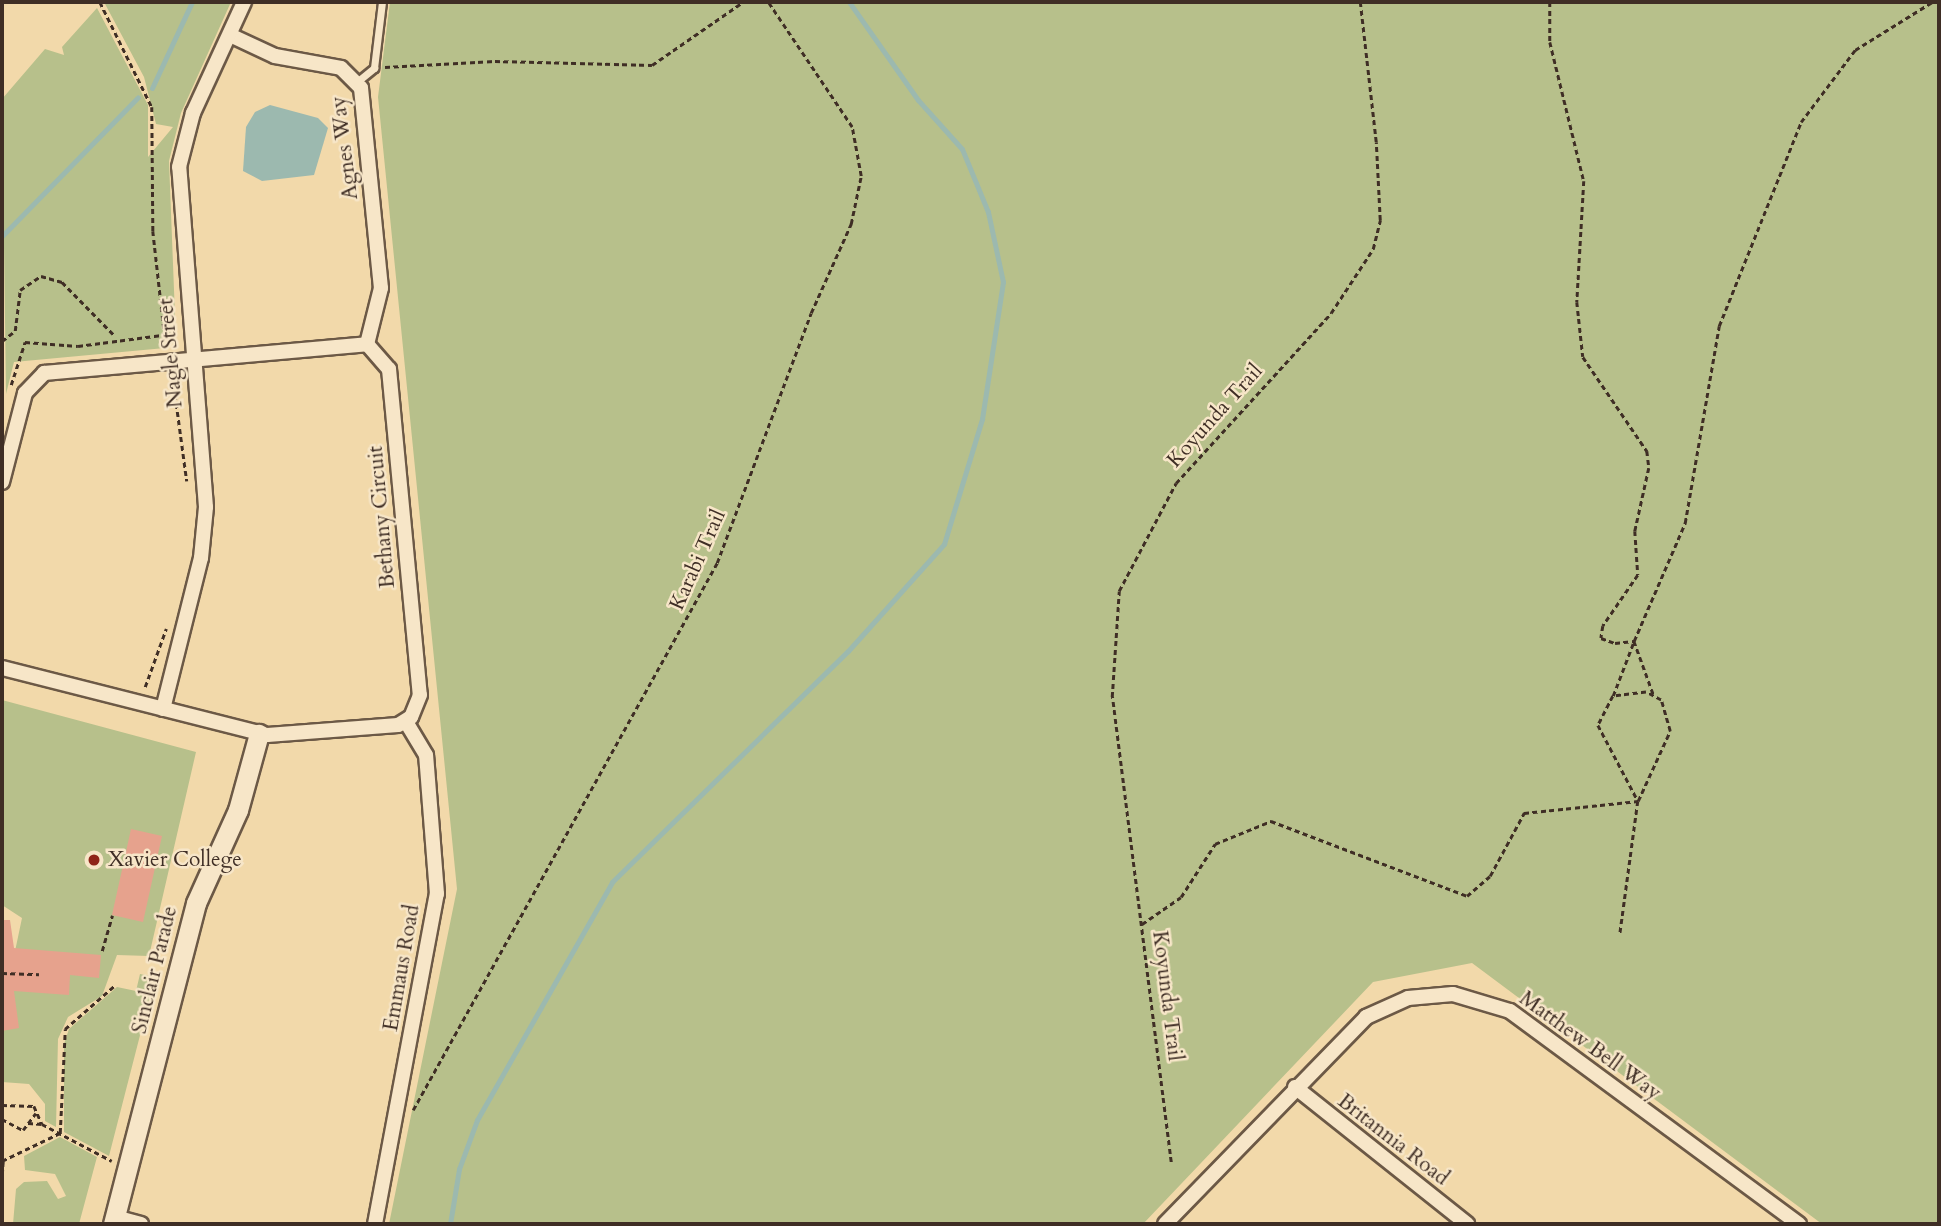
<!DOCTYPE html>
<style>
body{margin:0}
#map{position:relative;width:1941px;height:1226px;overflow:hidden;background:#f2d9aa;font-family:Cardo,serif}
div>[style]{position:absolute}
.green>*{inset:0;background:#b7c08b}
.water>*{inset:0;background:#9cb9af}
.stream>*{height:5px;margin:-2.5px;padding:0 2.5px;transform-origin:2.5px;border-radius:2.5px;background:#9cb9af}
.building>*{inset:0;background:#e6a28d}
.path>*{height:2.5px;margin-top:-1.25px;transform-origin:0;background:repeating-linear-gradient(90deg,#3f2e25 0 5px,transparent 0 8.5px)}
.roads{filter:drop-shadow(2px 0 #6c5946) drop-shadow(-2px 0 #6c5946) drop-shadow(0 2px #6c5946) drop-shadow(0 -2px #6c5946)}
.lane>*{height:7px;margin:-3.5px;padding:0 3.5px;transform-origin:3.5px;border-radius:3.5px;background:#f7e6c8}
.street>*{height:14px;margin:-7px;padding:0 7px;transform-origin:7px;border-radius:7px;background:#f7e6c8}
.secondary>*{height:19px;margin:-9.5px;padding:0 9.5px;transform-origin:9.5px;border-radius:9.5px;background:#f7e6c8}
.dots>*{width:19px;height:19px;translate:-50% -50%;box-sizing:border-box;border:4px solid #f7e6c8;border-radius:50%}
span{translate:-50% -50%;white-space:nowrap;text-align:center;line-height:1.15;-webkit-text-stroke:5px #f7e6c8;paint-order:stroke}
.street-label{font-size:21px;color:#3f2e25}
.poi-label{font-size:21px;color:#3f2e25}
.left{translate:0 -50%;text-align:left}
.frame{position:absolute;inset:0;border:4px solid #3f2e25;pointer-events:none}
</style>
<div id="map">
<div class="green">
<div style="clip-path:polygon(104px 2px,231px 2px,181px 113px,169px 161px,176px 341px,165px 348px,14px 362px,6px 394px,2px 99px,45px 49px,64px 55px,62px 47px,97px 8px,148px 105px,148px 157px,173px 127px,156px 124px,144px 77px)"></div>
<div style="clip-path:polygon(390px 2px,1939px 2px,1939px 1224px,1822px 1224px,1472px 963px,1373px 982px,1143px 1224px,389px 1224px,457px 889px,378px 97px)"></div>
<div style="clip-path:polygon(2px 700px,196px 752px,149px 956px,117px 955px,102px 996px,68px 1017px,58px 1039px,56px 1127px,45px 1121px,45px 1104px,29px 1084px,2px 1082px,2px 1013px,22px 918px,2px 905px)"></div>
<div style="clip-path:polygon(140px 974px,155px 977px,109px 1156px,64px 1132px,64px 1044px,69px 1029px,117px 987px,136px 991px)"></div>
<div style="clip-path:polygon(60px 1137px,97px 1157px,79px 1224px,13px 1224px,16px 1189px,24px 1182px,47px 1181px,58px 1199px,66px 1196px,55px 1174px,25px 1170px,24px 1156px)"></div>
</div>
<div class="water">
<div style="clip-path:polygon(270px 105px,318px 118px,328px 128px,314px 175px,262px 181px,243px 171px,246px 127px,255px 112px)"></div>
</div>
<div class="stream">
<div style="left:152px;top:88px;width:95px;rotate:-65.1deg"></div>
<div style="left:2px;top:236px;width:194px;rotate:-45.6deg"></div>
<div style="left:450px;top:1224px;width:56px;rotate:-80.7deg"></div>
<div style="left:459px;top:1169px;width:52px;rotate:-69.8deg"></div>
<div style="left:477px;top:1120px;width:274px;rotate:-60.4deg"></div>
<div style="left:612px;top:882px;width:330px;rotate:-44.4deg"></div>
<div style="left:848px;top:651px;width:144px;rotate:-48.1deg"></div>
<div style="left:944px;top:544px;width:131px;rotate:-73.1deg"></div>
<div style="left:982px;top:419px;width:139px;rotate:-81.3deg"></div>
<div style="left:1003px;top:282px;width:72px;rotate:-102.1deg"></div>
<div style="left:988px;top:212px;width:68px;rotate:-112.4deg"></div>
<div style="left:962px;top:149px;width:66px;rotate:-131.9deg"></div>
<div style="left:918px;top:100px;width:120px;rotate:-125.1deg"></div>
</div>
<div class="building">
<div style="clip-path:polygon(131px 829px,162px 836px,143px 922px,112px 915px)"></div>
<div style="clip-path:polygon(2px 920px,10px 920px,14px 948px,101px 955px,99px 978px,70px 975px,69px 995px,14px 991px,19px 1028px,2px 1031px)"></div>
</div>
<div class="path">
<div style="left:100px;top:2px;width:117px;rotate:63.7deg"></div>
<div style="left:152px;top:107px;width:124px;rotate:89.5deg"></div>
<div style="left:153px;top:231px;width:116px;rotate:83.6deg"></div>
<div style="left:1550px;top:2px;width:40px;rotate:90deg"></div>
<div style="left:1550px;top:42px;width:143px;rotate:76.3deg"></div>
<div style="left:1584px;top:181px;width:121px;rotate:93.3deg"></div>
<div style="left:1577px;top:302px;width:55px;rotate:83.8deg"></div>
<div style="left:1583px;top:357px;width:114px;rotate:55.8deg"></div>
<div style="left:1647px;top:451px;width:17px;rotate:83deg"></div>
<div style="left:1649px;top:468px;width:65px;rotate:102.5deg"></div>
<div style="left:1635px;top:531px;width:44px;rotate:86.1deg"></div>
<div style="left:1638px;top:575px;width:62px;rotate:124.5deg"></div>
<div style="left:1603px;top:626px;width:12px;rotate:99deg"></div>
<div style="left:1601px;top:638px;width:15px;rotate:20deg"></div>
<div style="left:1615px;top:643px;width:19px;rotate:-6deg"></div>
<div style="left:1634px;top:641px;width:129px;rotate:-66.6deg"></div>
<div style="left:1685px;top:523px;width:200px;rotate:-80.2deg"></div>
<div style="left:1719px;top:326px;width:220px;rotate:-68.1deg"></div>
<div style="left:1801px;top:122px;width:90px;rotate:-53.1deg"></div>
<div style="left:1855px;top:50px;width:91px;rotate:-31.9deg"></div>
<div style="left:385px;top:67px;width:110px;rotate:-3.1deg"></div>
<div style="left:495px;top:61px;width:157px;rotate:1.5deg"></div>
<div style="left:652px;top:65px;width:111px;rotate:-34.7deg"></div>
<div style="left:2px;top:341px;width:16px;rotate:-38deg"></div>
<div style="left:15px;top:331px;width:41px;rotate:-83deg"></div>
<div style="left:20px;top:290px;width:25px;rotate:-34deg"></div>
<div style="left:41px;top:276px;width:22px;rotate:16deg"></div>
<div style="left:62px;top:282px;width:76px;rotate:45.5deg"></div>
<div style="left:173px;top:378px;width:104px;rotate:82.3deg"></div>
<div style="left:11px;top:385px;width:45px;rotate:-72deg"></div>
<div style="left:25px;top:342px;width:53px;rotate:4.3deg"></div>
<div style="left:78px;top:346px;width:100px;rotate:-7.5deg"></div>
<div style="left:1634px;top:641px;width:59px;rotate:70deg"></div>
<div style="left:145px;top:687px;width:62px;rotate:-70.1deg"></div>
<div style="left:1613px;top:696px;width:59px;rotate:-69.1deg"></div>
<div style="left:1142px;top:924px;width:47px;rotate:-34.7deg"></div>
<div style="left:1181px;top:897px;width:63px;rotate:-57.3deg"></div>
<div style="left:1215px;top:844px;width:61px;rotate:-22.3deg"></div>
<div style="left:1271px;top:821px;width:210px;rotate:20.9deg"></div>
<div style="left:1467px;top:896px;width:30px;rotate:-41deg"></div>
<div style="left:1490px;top:876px;width:72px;rotate:-61.6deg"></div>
<div style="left:1524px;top:813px;width:115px;rotate:-6deg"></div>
<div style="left:1638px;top:801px;width:77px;rotate:-65.4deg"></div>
<div style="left:1670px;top:731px;width:32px;rotate:-106deg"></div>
<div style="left:1661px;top:700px;width:17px;rotate:-152deg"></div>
<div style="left:1646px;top:692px;width:33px;rotate:173deg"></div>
<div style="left:1613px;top:696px;width:33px;rotate:117deg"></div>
<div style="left:1598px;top:725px;width:86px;rotate:62.2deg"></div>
<div style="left:1638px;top:801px;width:135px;rotate:97.7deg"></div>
<div style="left:102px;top:951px;width:37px;rotate:-74deg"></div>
<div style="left:2px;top:973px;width:37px;rotate:2deg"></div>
<div style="left:2px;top:1105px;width:32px;rotate:2deg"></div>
<div style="left:34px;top:1106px;width:20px;rotate:66deg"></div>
<div style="left:42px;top:1124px;width:79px;rotate:27.9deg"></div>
<div style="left:413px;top:1110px;width:626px;rotate:-60.94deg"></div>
<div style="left:717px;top:563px;width:267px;rotate:-69.4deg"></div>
<div style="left:811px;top:313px;width:98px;rotate:-65.8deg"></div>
<div style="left:851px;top:224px;width:49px;rotate:-78.2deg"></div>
<div style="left:861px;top:176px;width:50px;rotate:-100.4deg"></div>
<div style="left:852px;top:127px;width:151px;rotate:-123.9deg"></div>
<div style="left:2px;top:1119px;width:24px;rotate:28deg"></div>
<div style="left:23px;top:1130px;width:21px;rotate:-53deg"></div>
<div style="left:28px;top:1123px;width:14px;rotate:4deg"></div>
<div style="left:2px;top:1161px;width:64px;rotate:-25.8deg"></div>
<div style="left:60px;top:1133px;width:104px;rotate:-87.2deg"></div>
<div style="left:65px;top:1029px;width:65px;rotate:-41.3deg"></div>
<div style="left:1171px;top:1162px;width:469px;rotate:-97.2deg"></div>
<div style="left:1112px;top:697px;width:106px;rotate:-86.2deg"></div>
<div style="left:1119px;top:591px;width:122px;rotate:-62.2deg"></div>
<div style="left:1176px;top:483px;width:230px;rotate:-47.6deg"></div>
<div style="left:1331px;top:313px;width:77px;rotate:-56.7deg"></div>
<div style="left:1373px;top:249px;width:30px;rotate:-76deg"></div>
<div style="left:1380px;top:220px;width:78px;rotate:-92.9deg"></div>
<div style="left:1376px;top:142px;width:141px;rotate:-96.5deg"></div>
<div style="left:2px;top:1175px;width:14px;rotate:-86deg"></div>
</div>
<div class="roads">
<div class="lane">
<div style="left:358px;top:81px;width:21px;rotate:-39deg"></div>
<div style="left:374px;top:68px;width:66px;rotate:-83.1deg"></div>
</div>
<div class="street">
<div style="left:232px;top:36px;width:47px;rotate:24.9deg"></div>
<div style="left:275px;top:56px;width:67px;rotate:10.3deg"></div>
<div style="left:341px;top:68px;width:28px;rotate:45deg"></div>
<div style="left:361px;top:88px;width:201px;rotate:84.3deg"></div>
<div style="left:381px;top:288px;width:58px;rotate:104deg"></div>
<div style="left:2px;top:482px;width:92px;rotate:-75.5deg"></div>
<div style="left:25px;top:393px;width:28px;rotate:-46deg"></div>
<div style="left:44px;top:373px;width:324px;rotate:-5.1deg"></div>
<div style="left:367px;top:344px;width:33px;rotate:49deg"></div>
<div style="left:389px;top:369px;width:327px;rotate:84.6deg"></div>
<div style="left:420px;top:695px;width:24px;rotate:112deg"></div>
<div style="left:411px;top:717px;width:15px;rotate:148deg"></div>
<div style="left:398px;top:725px;width:131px;rotate:175.6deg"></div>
<div style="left:267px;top:735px;width:273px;rotate:-165.8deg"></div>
<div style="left:163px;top:709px;width:156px;rotate:-75.9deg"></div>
<div style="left:201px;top:558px;width:51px;rotate:-84.4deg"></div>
<div style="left:206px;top:507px;width:341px;rotate:-94.5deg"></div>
<div style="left:179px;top:167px;width:56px;rotate:-75.5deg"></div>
<div style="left:193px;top:113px;width:122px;rotate:-65.3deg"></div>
<div style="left:1295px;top:1087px;width:220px;rotate:38.5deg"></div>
<div style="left:115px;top:1217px;width:27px;rotate:15deg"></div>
<div style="left:375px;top:1224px;width:336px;rotate:-79.4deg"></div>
<div style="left:437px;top:894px;width:139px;rotate:-94.5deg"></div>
<div style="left:426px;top:755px;width:39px;rotate:-121deg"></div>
<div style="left:1165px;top:1224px;width:289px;rotate:-45.8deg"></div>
<div style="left:1366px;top:1017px;width:46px;rotate:-24.3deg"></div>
<div style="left:1408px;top:998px;width:45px;rotate:-5.1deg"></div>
<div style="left:1453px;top:994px;width:59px;rotate:16.6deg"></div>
<div style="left:1510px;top:1011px;width:359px;rotate:36.4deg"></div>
</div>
<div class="secondary">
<div style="left:113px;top:1224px;width:332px;rotate:-75.5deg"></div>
<div style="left:196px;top:903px;width:102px;rotate:-65.7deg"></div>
<div style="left:238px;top:810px;width:79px;rotate:-74.6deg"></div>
</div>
</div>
<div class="dots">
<div style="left:94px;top:860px;background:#8f2418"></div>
</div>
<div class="street-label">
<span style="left:345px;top:148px;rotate:-97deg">Agnes Way</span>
<span style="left:171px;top:353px;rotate:-95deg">Nagle Street</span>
<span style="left:1215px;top:416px;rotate:-48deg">Koyunda Trail</span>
<span style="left:382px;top:517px;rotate:-95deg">Bethany Circuit</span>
<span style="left:698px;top:560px;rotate:-66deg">Karabi Trail</span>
<span style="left:402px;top:968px;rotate:-80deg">Emmaus Road</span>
<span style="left:155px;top:970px;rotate:-76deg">Sinclair Parade</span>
<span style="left:1167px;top:996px;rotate:83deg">Koyunda Trail</span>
<span style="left:1590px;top:1046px;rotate:36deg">Matthew Bell Way</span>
<span style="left:1393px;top:1140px;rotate:38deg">Britannia Road</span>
</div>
<div class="poi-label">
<span class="left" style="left:108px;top:860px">Xavier College</span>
</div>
<div class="frame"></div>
</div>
